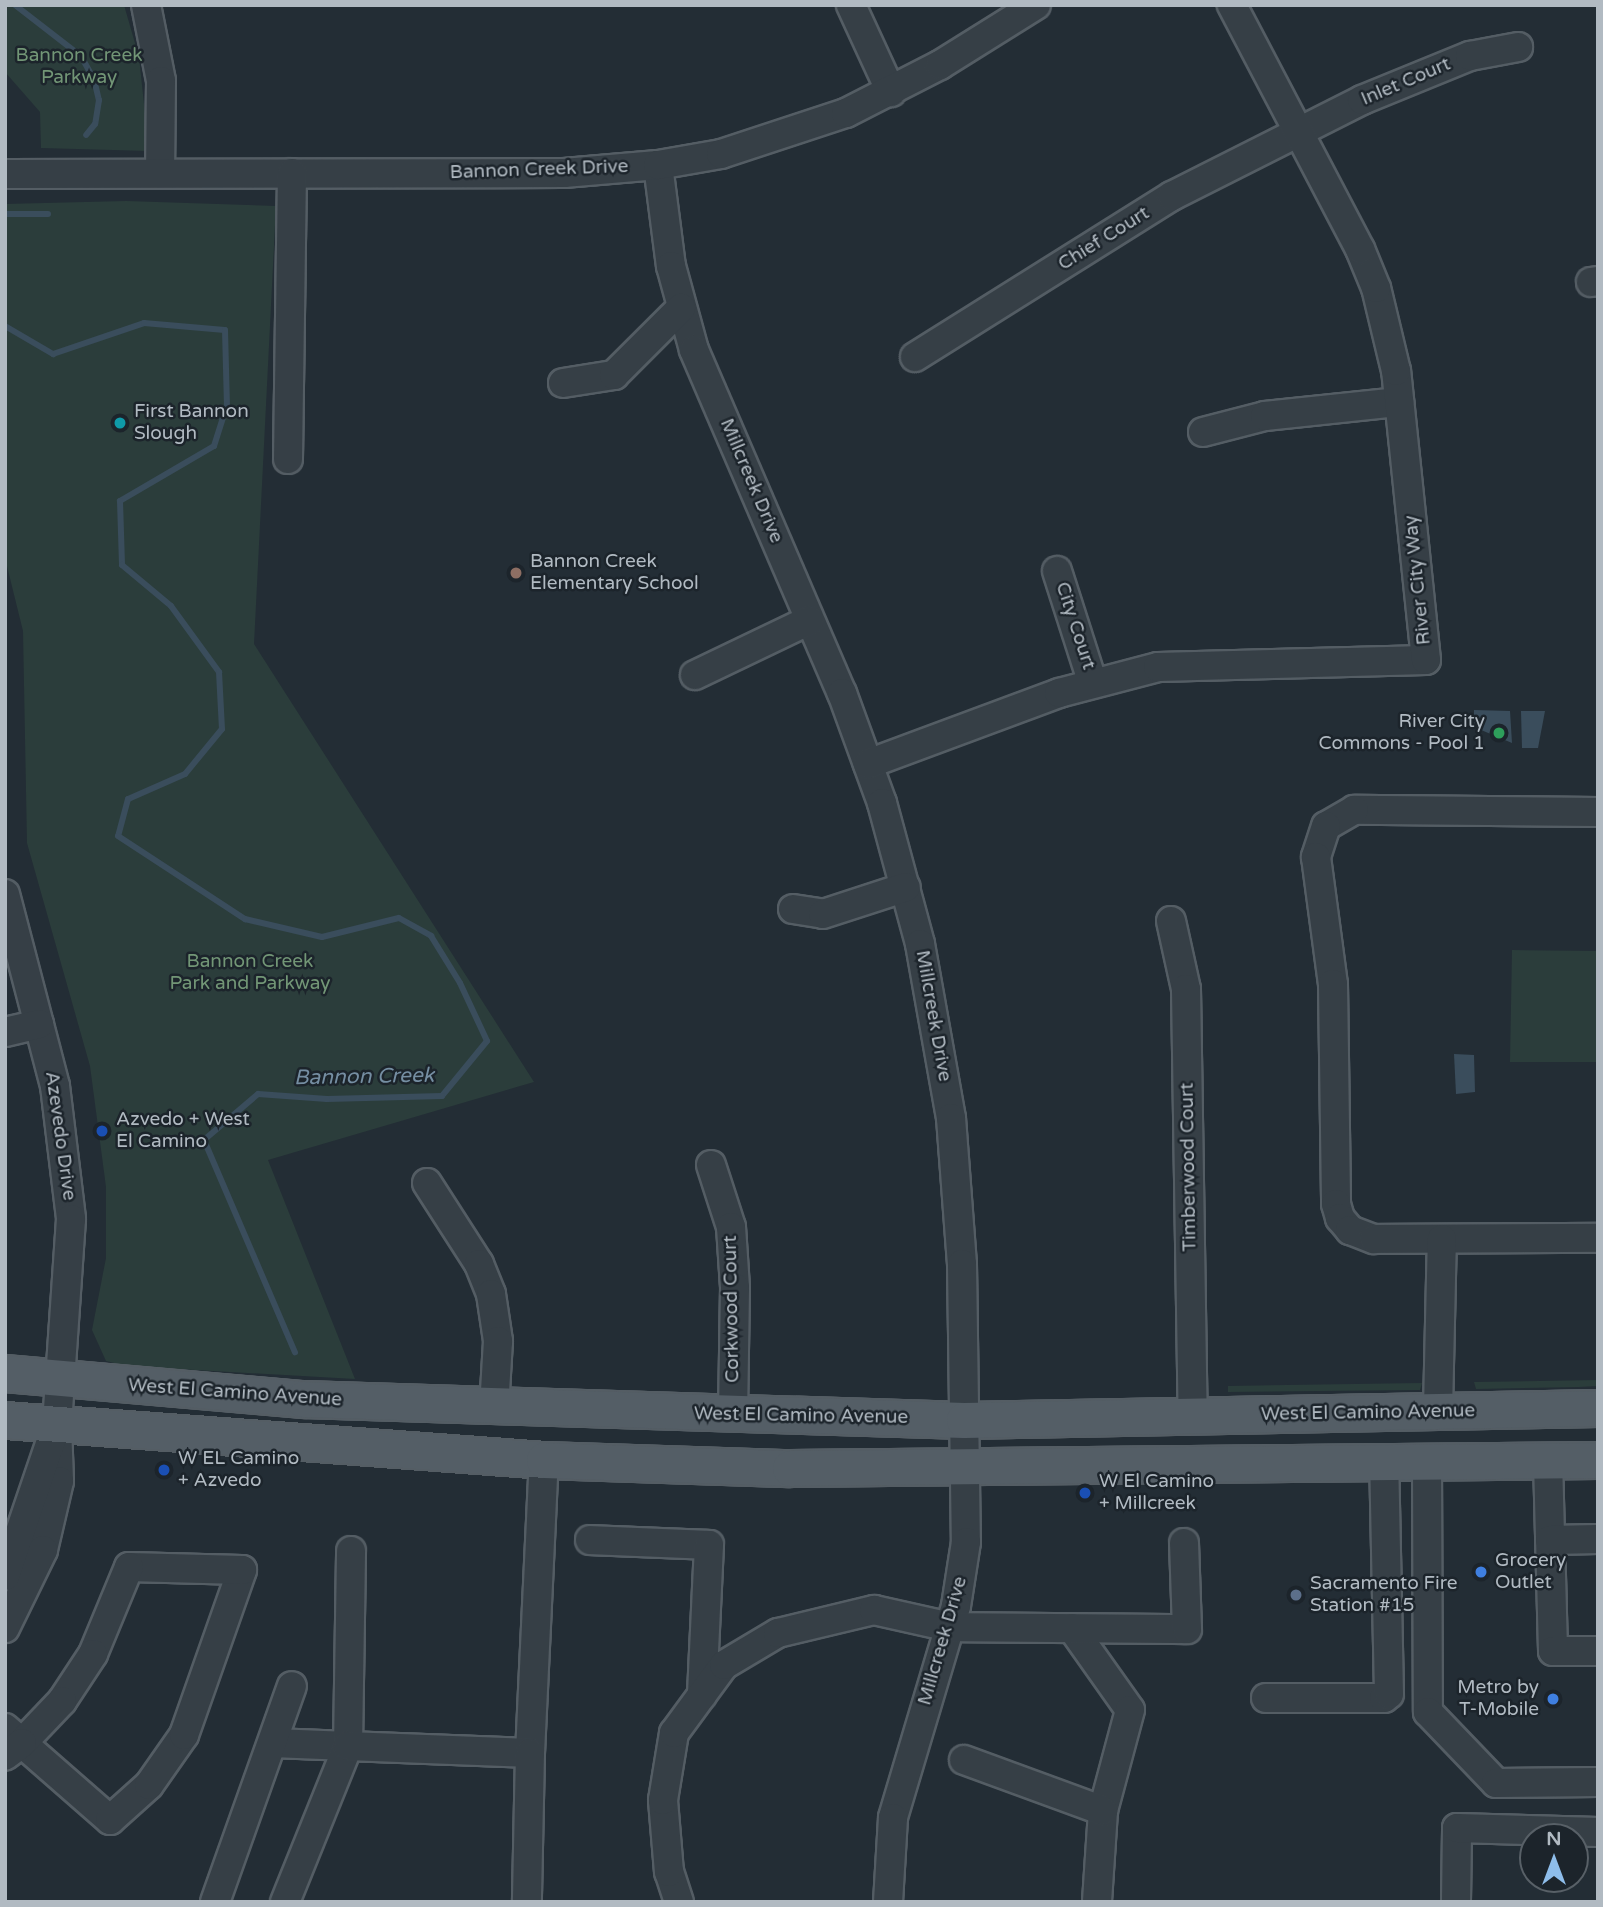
<!DOCTYPE html>
<style>
body{margin:0}
#map{position:relative;width:1603px;height:1907px;overflow:hidden;background:#232d35;font-family:"Varela Round",sans-serif}
div>[style]{position:absolute}
.green>*{inset:0;background:#2b3d3b}
.water>*{inset:0;background:#3a4d5c}
.stream>*{height:6px;margin:-3px;padding:0 3px;transform-origin:3px;border-radius:3px;background:#3a4d5c}
.roads{filter:drop-shadow(2px 0 #545d64) drop-shadow(-2px 0 #545d64) drop-shadow(0 2px #545d64) drop-shadow(0 -2px #545d64)}
.minor>*{height:28px;margin:-14px;padding:0 14px;transform-origin:14px;border-radius:14px;background:#363f46}
.major>*{height:35px;margin:-17.5px;padding:0 17.5px;transform-origin:17.5px;border-radius:17.5px;background:#545e66}
.dots>*{width:19px;height:19px;translate:-50% -50%;box-sizing:border-box;border:4px solid #1c242b;border-radius:50%}
span{translate:-50% -50%;white-space:nowrap;text-align:center;line-height:1.15;-webkit-text-stroke:5px #1c242b;paint-order:stroke}
.park-label{font-size:19px;color:#729676}
.street-label{font-size:19px;color:#b1bac2}
.poi-label{font-size:19px;color:#b1bac2}
.left{translate:0 -50%;text-align:left}
.right{translate:-100% -50%;text-align:right}
.water-label{font-size:21px;color:#758ea2;font-style:italic}
.frame{position:absolute;inset:0;border:7px solid #b1bac2;pointer-events:none}
.north{position:absolute;left:1519px;top:1823px;width:70px;height:70px;box-sizing:border-box;background:#1c242b;border:2px solid #586067;border-radius:50%;rotate:0deg;font-size:19px;font-weight:700;line-height:28px;text-align:center;color:#b1bac2}
.north::after{content:'';display:block;margin:auto;width:24px;height:32px;background:#8ebdea;clip-path:polygon(50% 0,100% 100%,50% 72%,0 100%)}
</style>
<div id="map">
<div class="green">
<div style="clip-path:polygon(5px 5px,124px 5px,139px 57px,149px 151px,41px 148px,40px 112px,5px 72px)"></div>
<div style="clip-path:polygon(126px 201px,276px 206px,254px 644px,534px 1082px,268px 1160px,355px 1379px,126px 1366px,106px 1361px,92px 1330px,106px 1258px,106px 1187px,90px 1066px,27px 843px,23px 631px,5px 558px,5px 204px)"></div>
<div style="clip-path:polygon(1512px 950px,1598px 951px,1598px 1062px,1510px 1062px)"></div>
<div style="clip-path:polygon(1598px 1380px,1598px 1386px,1579px 1387px,1476px 1389px,1474px 1382px)"></div>
<div style="clip-path:polygon(1422px 1383px,1420px 1390px,1228px 1392px,1228px 1386px)"></div>
</div>
<div class="water">
<div style="clip-path:polygon(1474px 710px,1510px 711px,1512px 743px,1474px 727px)"></div>
<div style="clip-path:polygon(1521px 711px,1545px 711px,1538px 748px,1522px 748px)"></div>
<div style="clip-path:polygon(1454px 1054px,1474px 1055px,1475px 1092px,1456px 1094px)"></div>
</div>
<div class="stream">
<div style="left:15px;top:5px;width:83px;rotate:37.7deg"></div>
<div style="left:81px;top:56px;width:26px;rotate:61deg"></div>
<div style="left:94px;top:79px;width:22px;rotate:77deg"></div>
<div style="left:99px;top:100px;width:24px;rotate:99deg"></div>
<div style="left:95px;top:124px;width:14px;rotate:129deg"></div>
<div style="left:5px;top:214px;width:43px"></div>
<div style="left:5px;top:326px;width:56px;rotate:30.3deg"></div>
<div style="left:53px;top:354px;width:96px;rotate:-18.8deg"></div>
<div style="left:144px;top:323px;width:81px;rotate:4.9deg"></div>
<div style="left:225px;top:330px;width:75px;rotate:88.5deg"></div>
<div style="left:227px;top:405px;width:43px;rotate:107.6deg"></div>
<div style="left:214px;top:446px;width:109px;rotate:149.7deg"></div>
<div style="left:120px;top:501px;width:64px;rotate:88.2deg"></div>
<div style="left:122px;top:565px;width:64px;rotate:39.9deg"></div>
<div style="left:171px;top:606px;width:82px;rotate:54deg"></div>
<div style="left:219px;top:672px;width:57px;rotate:87deg"></div>
<div style="left:222px;top:729px;width:58px;rotate:129.4deg"></div>
<div style="left:185px;top:774px;width:62px;rotate:156.3deg"></div>
<div style="left:128px;top:799px;width:38px;rotate:105deg"></div>
<div style="left:118px;top:836px;width:152px;rotate:33.2deg"></div>
<div style="left:245px;top:919px;width:79px;rotate:13.2deg"></div>
<div style="left:322px;top:937px;width:79px;rotate:-13.9deg"></div>
<div style="left:399px;top:918px;width:37px;rotate:29deg"></div>
<div style="left:431px;top:936px;width:55px;rotate:58.3deg"></div>
<div style="left:460px;top:983px;width:64px;rotate:65deg"></div>
<div style="left:487px;top:1041px;width:71px;rotate:129.3deg"></div>
<div style="left:442px;top:1096px;width:115px;rotate:178.5deg"></div>
<div style="left:327px;top:1099px;width:69px;rotate:-175.9deg"></div>
<div style="left:258px;top:1094px;width:71px;rotate:139.6deg"></div>
<div style="left:204px;top:1140px;width:231px;rotate:66.8deg"></div>
</div>
<div class="roads">
<div class="minor">
<div style="left:146px;top:5px;width:77px;rotate:78.8deg"></div>
<div style="left:161px;top:81px;width:92px;rotate:90.6deg"></div>
<div style="left:851px;top:5px;width:96px;rotate:65.3deg"></div>
<div style="left:658px;top:165px;width:102px;rotate:82.7deg"></div>
<div style="left:671px;top:266px;width:87px;rotate:74.7deg"></div>
<div style="left:694px;top:350px;width:374px;rotate:66.7deg"></div>
<div style="left:842px;top:693px;width:117px;rotate:70deg"></div>
<div style="left:882px;top:803px;width:146px;rotate:74.9deg"></div>
<div style="left:920px;top:944px;width:177px;rotate:79.9deg"></div>
<div style="left:951px;top:1118px;width:146px;rotate:85.7deg"></div>
<div style="left:962px;top:1264px;width:278px;rotate:89.2deg"></div>
<div style="left:966px;top:1542px;width:65px;rotate:98.9deg"></div>
<div style="left:956px;top:1606px;width:221px;rotate:106.6deg"></div>
<div style="left:893px;top:1818px;width:84px;rotate:93.4deg"></div>
<div style="left:5px;top:174px;width:559px;rotate:-0.1deg"></div>
<div style="left:564px;top:173px;width:94px;rotate:-4.9deg"></div>
<div style="left:658px;top:165px;width:64px;rotate:-9.9deg"></div>
<div style="left:721px;top:154px;width:132px;rotate:-18.2deg"></div>
<div style="left:846px;top:113px;width:106px;rotate:-27.1deg"></div>
<div style="left:940px;top:65px;width:113px;rotate:-32deg"></div>
<div style="left:1591px;top:282px;width:7px;rotate:-8deg"></div>
<div style="left:915px;top:357px;width:303px;rotate:-32.1deg"></div>
<div style="left:1172px;top:196px;width:213px;rotate:-26.8deg"></div>
<div style="left:1362px;top:100px;width:117px;rotate:-22.2deg"></div>
<div style="left:1470px;top:56px;width:49px;rotate:-10.6deg"></div>
<div style="left:563px;top:383px;width:52px;rotate:-8.9deg"></div>
<div style="left:614px;top:375px;width:95px;rotate:-45deg"></div>
<div style="left:1203px;top:432px;width:64px;rotate:-14.5deg"></div>
<div style="left:1265px;top:416px;width:135px;rotate:-6deg"></div>
<div style="left:288px;top:459px;width:286px;rotate:-89.2deg"></div>
<div style="left:1057px;top:571px;width:115px;rotate:72.3deg"></div>
<div style="left:695px;top:675px;width:127px;rotate:-25.6deg"></div>
<div style="left:868px;top:764px;width:204px;rotate:-20.4deg"></div>
<div style="left:1059px;top:693px;width:102px;rotate:-14.7deg"></div>
<div style="left:1158px;top:667px;width:268px;rotate:-1.5deg"></div>
<div style="left:1426px;top:660px;width:291px;rotate:-95.9deg"></div>
<div style="left:1396px;top:371px;width:85px;rotate:-103.5deg"></div>
<div style="left:1376px;top:288px;width:42px;rotate:-112.3deg"></div>
<div style="left:1360px;top:249px;width:276px;rotate:-117.7deg"></div>
<div style="left:1598px;top:812px;width:244px;rotate:-179.5deg"></div>
<div style="left:1354px;top:810px;width:32px;rotate:150deg"></div>
<div style="left:1326px;top:826px;width:33px;rotate:108deg"></div>
<div style="left:1316px;top:857px;width:128px;rotate:82.4deg"></div>
<div style="left:1333px;top:984px;width:220px;rotate:89.2deg"></div>
<div style="left:1336px;top:1204px;width:15px;rotate:74deg"></div>
<div style="left:1340px;top:1218px;width:16px;rotate:50deg"></div>
<div style="left:1350px;top:1230px;width:26px;rotate:21deg"></div>
<div style="left:1374px;top:1239px;width:224px;rotate:-0.3deg"></div>
<div style="left:5px;top:894px;width:198px;rotate:75.4deg"></div>
<div style="left:55px;top:1086px;width:134px;rotate:83.1deg"></div>
<div style="left:71px;top:1219px;width:207px;rotate:93.9deg"></div>
<div style="left:57px;top:1426px;width:55px;rotate:87.9deg"></div>
<div style="left:59px;top:1481px;width:71px;rotate:103.1deg"></div>
<div style="left:43px;top:1550px;width:87px;rotate:116deg"></div>
<div style="left:793px;top:909px;width:30px;rotate:9deg"></div>
<div style="left:823px;top:914px;width:87px;rotate:-18deg"></div>
<div style="left:1171px;top:921px;width:70px;rotate:77.6deg"></div>
<div style="left:1186px;top:989px;width:426px;rotate:89.1deg"></div>
<div style="left:5px;top:1032px;width:35px;rotate:-13deg"></div>
<div style="left:711px;top:1165px;width:65px;rotate:72.1deg"></div>
<div style="left:731px;top:1227px;width:61px;rotate:86.2deg"></div>
<div style="left:735px;top:1288px;width:127px;rotate:90.9deg"></div>
<div style="left:427px;top:1183px;width:96px;rotate:57.3deg"></div>
<div style="left:479px;top:1264px;width:32px;rotate:68deg"></div>
<div style="left:491px;top:1294px;width:48px;rotate:81.5deg"></div>
<div style="left:498px;top:1341px;width:67px;rotate:93.4deg"></div>
<div style="left:1438px;top:1410px;width:171px;rotate:-88.7deg"></div>
<div style="left:1548px;top:1460px;width:191px;rotate:88.5deg"></div>
<div style="left:1553px;top:1651px;width:45px"></div>
<div style="left:1427px;top:1462px;width:250px;rotate:89.8deg"></div>
<div style="left:1428px;top:1712px;width:98px;rotate:46.2deg"></div>
<div style="left:1496px;top:1783px;width:102px;rotate:-0.6deg"></div>
<div style="left:590px;top:1540px;width:119px;rotate:2.4deg"></div>
<div style="left:709px;top:1545px;width:150px;rotate:92.7deg"></div>
<div style="left:1550px;top:1540px;width:48px;rotate:-1.2deg"></div>
<div style="left:5px;top:1576px;width:149px;rotate:-71.2deg"></div>
<div style="left:1072px;top:1628px;width:100px;rotate:54.7deg"></div>
<div style="left:1130px;top:1710px;width:105px;rotate:105deg"></div>
<div style="left:1103px;top:1811px;width:91px;rotate:93.8deg"></div>
<div style="left:1266px;top:1698px;width:118px"></div>
<div style="left:1384px;top:1698px;width:6px;rotate:-39deg"></div>
<div style="left:1389px;top:1694px;width:231px;rotate:-91.2deg"></div>
<div style="left:5px;top:1728px;width:23px;rotate:41deg"></div>
<div style="left:22px;top:1743px;width:117px;rotate:41.2deg"></div>
<div style="left:110px;top:1820px;width:52px;rotate:-41.9deg"></div>
<div style="left:149px;top:1785px;width:61px;rotate:-55deg"></div>
<div style="left:184px;top:1735px;width:175px;rotate:-70.6deg"></div>
<div style="left:242px;top:1570px;width:113px;rotate:-178.5deg"></div>
<div style="left:129px;top:1567px;width:94px;rotate:112.5deg"></div>
<div style="left:93px;top:1654px;width:56px;rotate:123.4deg"></div>
<div style="left:62px;top:1701px;width:58px;rotate:133.6deg"></div>
<div style="left:22px;top:1743px;width:21px;rotate:143deg"></div>
<div style="left:273px;top:1743px;width:75px;rotate:2.3deg"></div>
<div style="left:348px;top:1746px;width:195px;rotate:-89.1deg"></div>
<div style="left:530px;top:1753px;width:293px;rotate:-87.3deg"></div>
<div style="left:964px;top:1760px;width:148px;rotate:20.1deg"></div>
<div style="left:215px;top:1902px;width:229px;rotate:-70.4deg"></div>
<div style="left:285px;top:1902px;width:168px;rotate:-68deg"></div>
<div style="left:348px;top:1746px;width:182px;rotate:2.2deg"></div>
<div style="left:530px;top:1753px;width:149px;rotate:91.2deg"></div>
<div style="left:679px;top:1902px;width:32px;rotate:-108deg"></div>
<div style="left:669px;top:1872px;width:72px;rotate:-94.8deg"></div>
<div style="left:663px;top:1800px;width:68px;rotate:-80.7deg"></div>
<div style="left:674px;top:1733px;width:84px;rotate:-53.7deg"></div>
<div style="left:724px;top:1665px;width:63px;rotate:-30.7deg"></div>
<div style="left:778px;top:1633px;width:99px;rotate:-13.5deg"></div>
<div style="left:874px;top:1610px;width:78px;rotate:12.6deg"></div>
<div style="left:950px;top:1627px;width:237px;rotate:0.5deg"></div>
<div style="left:1187px;top:1629px;width:86px;rotate:-92deg"></div>
<div style="left:1456px;top:1902px;width:74px;rotate:-89.2deg"></div>
<div style="left:1457px;top:1828px;width:141px;rotate:1.6deg"></div>
</div>
<div class="major">
<div style="left:5px;top:1373px;width:299px;rotate:5deg"></div>
<div style="left:303px;top:1399px;width:661px;rotate:1.82deg"></div>
<div style="left:964px;top:1420px;width:634px;rotate:-1.08deg"></div>
<div style="left:5px;top:1420px;width:540px;rotate:4.24deg"></div>
<div style="left:544px;top:1460px;width:246px;rotate:1.9deg"></div>
<div style="left:790px;top:1468px;width:808px;rotate:-0.57deg"></div>
</div>
</div>
<div class="dots">
<div style="left:120px;top:423px;background:#0f9aa8"></div>
<div style="left:516px;top:573px;background:#8d6e63"></div>
<div style="left:1499px;top:733px;background:#2e9e5b"></div>
<div style="left:102px;top:1131px;background:#1a4fb4"></div>
<div style="left:164px;top:1470px;background:#1a4fb4"></div>
<div style="left:1085px;top:1493px;background:#1a4fb4"></div>
<div style="left:1481px;top:1572px;background:#3f7fe0"></div>
<div style="left:1296px;top:1595px;background:#5c6f8a"></div>
<div style="left:1553px;top:1699px;background:#3f7fe0"></div>
</div>
<div class="park-label">
<span style="left:79px;top:67px">Bannon Creek<br>Parkway</span>
<span style="left:250px;top:973px">Bannon Creek<br>Park and Parkway</span>
</div>
<div class="street-label">
<span style="left:1406px;top:82px;rotate:-23deg">Inlet Court</span>
<span style="left:539px;top:170px;rotate:-2deg">Bannon Creek Drive</span>
<span style="left:1104px;top:239px;rotate:-32deg">Chief Court</span>
<span style="left:751px;top:481px;rotate:67deg">Millcreek Drive</span>
<span style="left:1418px;top:580px;rotate:-96deg">River City Way</span>
<span style="left:1075px;top:626px;rotate:72deg">City Court</span>
<span style="left:933px;top:1016px;rotate:80deg">Millcreek Drive</span>
<span style="left:60px;top:1136px;rotate:82deg">Azevedo Drive</span>
<span style="left:1189px;top:1167px;rotate:-91deg">Timberwood Court</span>
<span style="left:732px;top:1309px;rotate:-91deg">Corkwood Court</span>
<span style="left:235px;top:1393px;rotate:4deg">West El Camino Avenue</span>
<span style="left:1368px;top:1413px;rotate:-1deg">West El Camino Avenue</span>
<span style="left:801px;top:1416px;rotate:1deg">West El Camino Avenue</span>
<span style="left:943px;top:1641px;rotate:-74deg">Millcreek Drive</span>
</div>
<div class="poi-label">
<span class="left" style="left:134px;top:423px">First Bannon<br>Slough</span>
<span class="left" style="left:530px;top:573px">Bannon Creek<br>Elementary School</span>
<span class="right" style="left:1485px;top:733px">River City<br>Commons - Pool 1</span>
<span class="left" style="left:116px;top:1131px">Azvedo + West<br>El Camino</span>
<span class="left" style="left:178px;top:1470px">W EL Camino<br>+ Azvedo</span>
<span class="left" style="left:1099px;top:1493px">W El Camino<br>+ Millcreek</span>
<span class="left" style="left:1495px;top:1572px">Grocery<br>Outlet</span>
<span class="left" style="left:1310px;top:1595px">Sacramento Fire<br>Station #15</span>
<span class="right" style="left:1539px;top:1699px">Metro by<br>T-Mobile</span>
</div>
<div class="water-label">
<span style="left:364px;top:1077px;rotate:-1deg">Bannon Creek</span>
</div>
<div class="frame"></div>
<div class="north">N</div>
</div>
